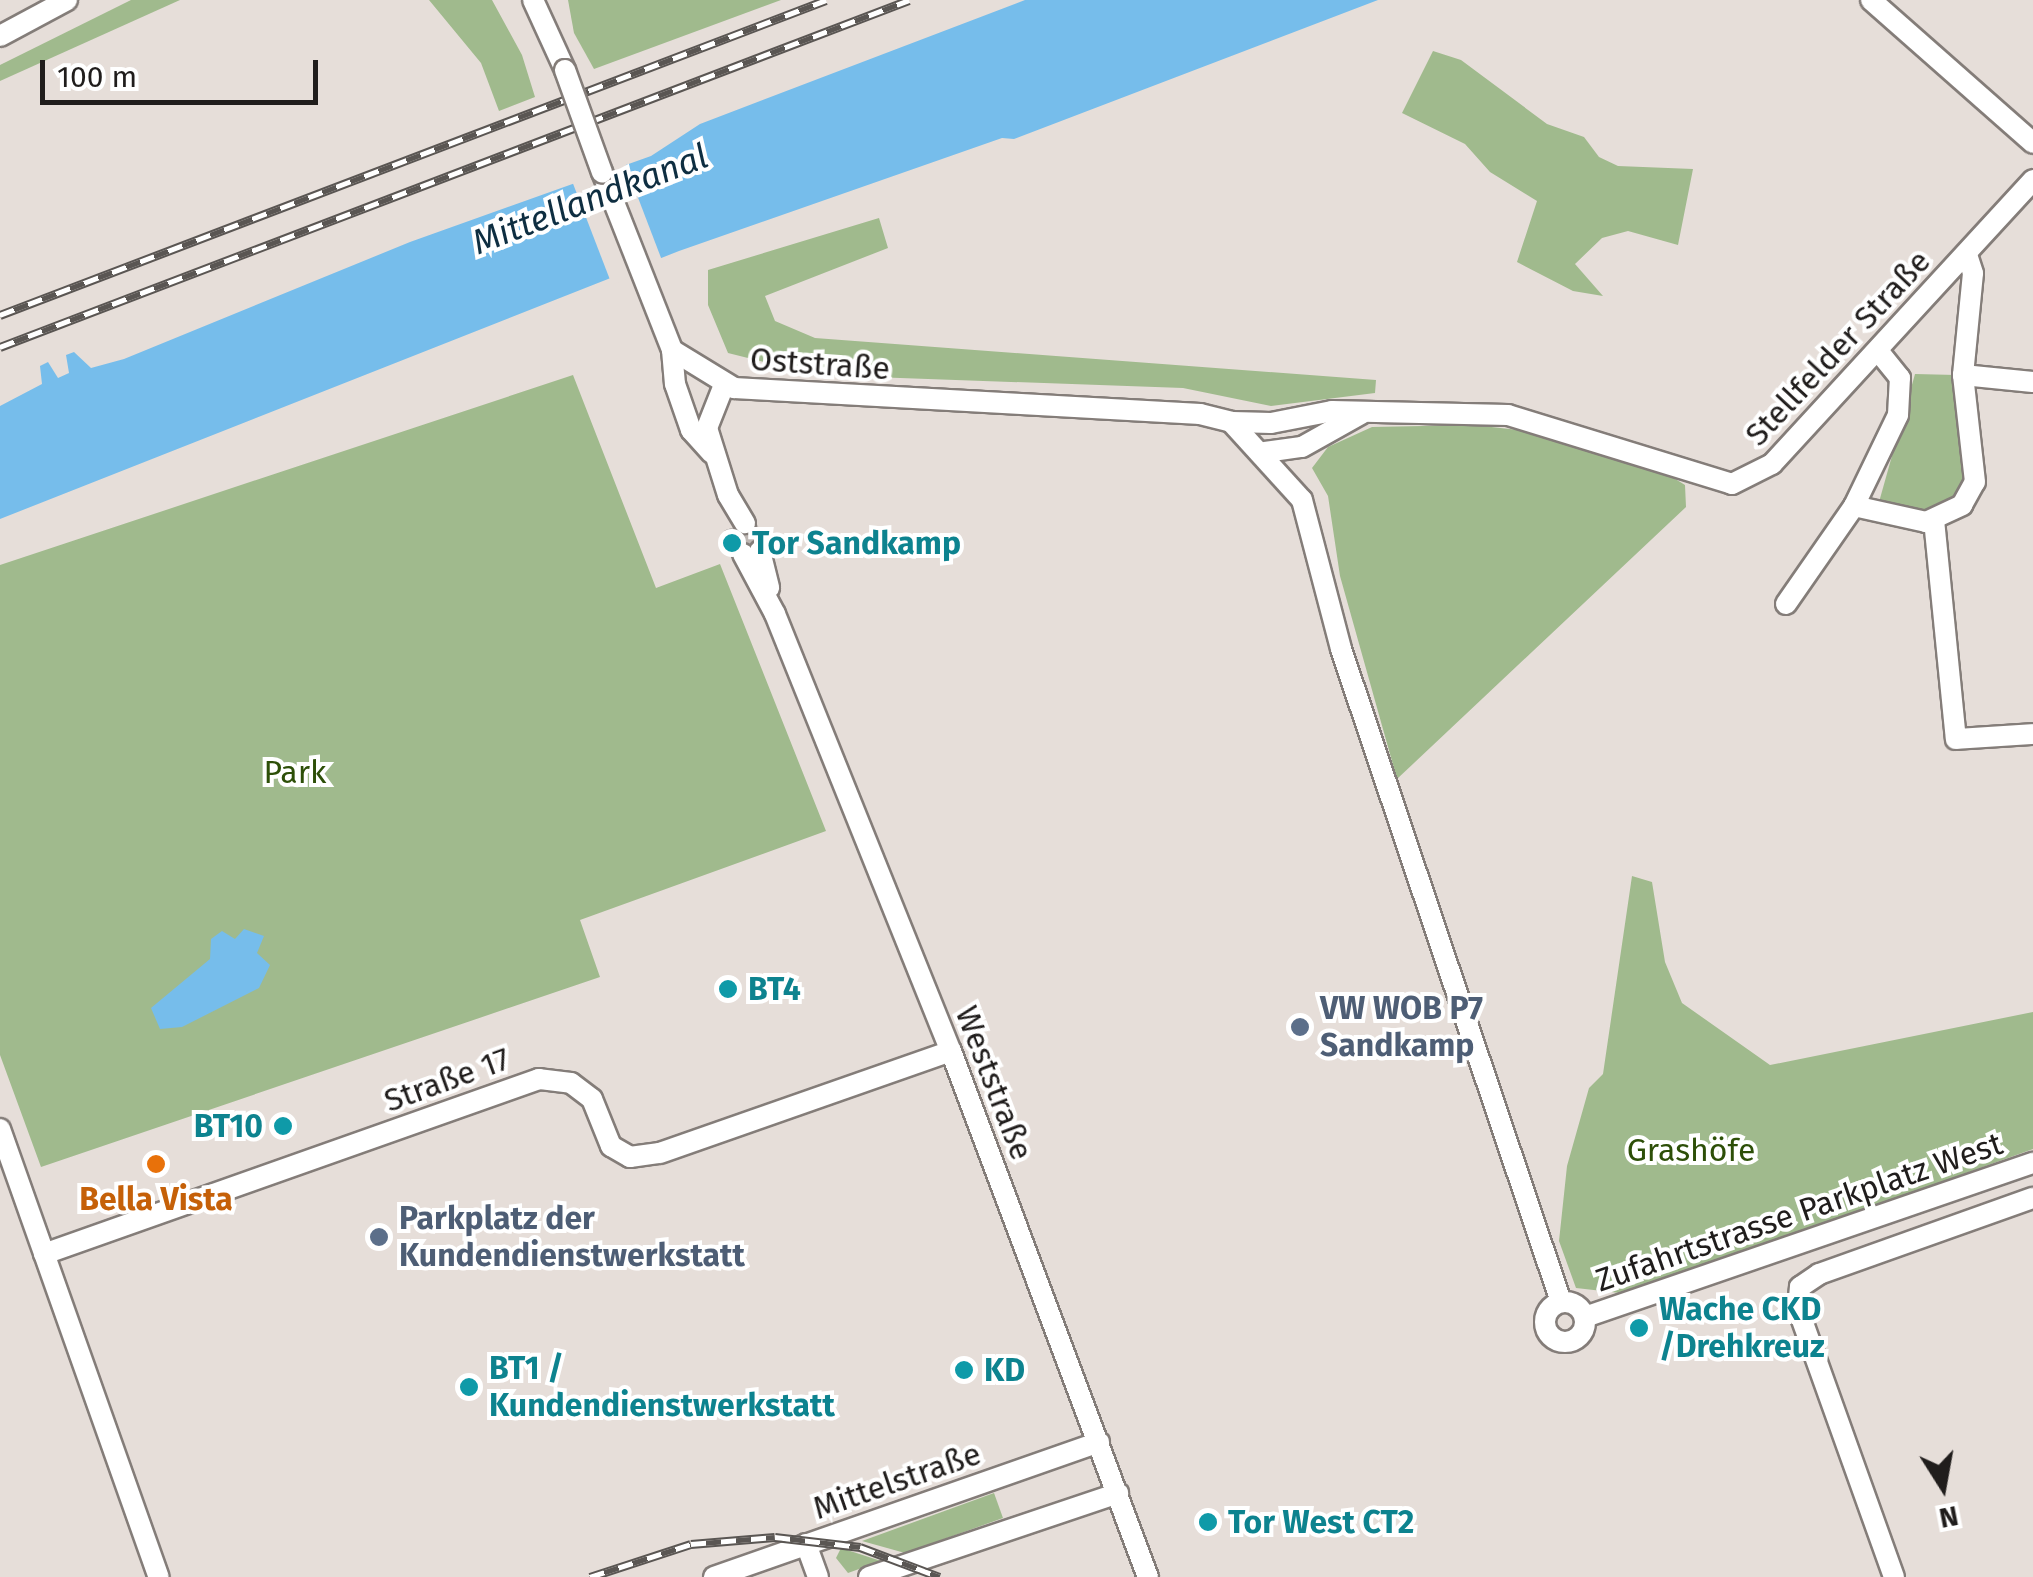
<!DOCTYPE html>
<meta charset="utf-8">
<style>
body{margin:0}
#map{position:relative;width:2033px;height:1577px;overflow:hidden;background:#e6ded9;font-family:"Fira Sans",sans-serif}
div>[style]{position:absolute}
.green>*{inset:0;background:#a0ba8d}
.water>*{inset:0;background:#76bdeb}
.pier>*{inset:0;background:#e6ded9}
.minor-tunnel>*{height:20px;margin-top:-10px;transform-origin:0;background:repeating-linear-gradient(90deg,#beb7b3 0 20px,transparent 0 30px)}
.roads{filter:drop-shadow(2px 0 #847d79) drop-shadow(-2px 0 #847d79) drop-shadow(0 2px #847d79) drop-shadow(0 -2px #847d79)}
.minor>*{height:20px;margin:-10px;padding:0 10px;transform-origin:10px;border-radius:10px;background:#fff}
.minor>.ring{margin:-10px;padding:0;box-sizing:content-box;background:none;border:20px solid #fff;border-radius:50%}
.rail>*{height:9px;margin-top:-4.5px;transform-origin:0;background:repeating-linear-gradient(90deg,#fff 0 15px,#5a5653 0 30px);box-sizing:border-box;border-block:2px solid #5a5653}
.bridges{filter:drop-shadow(2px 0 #847d79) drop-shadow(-2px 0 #847d79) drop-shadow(0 2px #847d79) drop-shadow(0 -2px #847d79)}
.minor-bridge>*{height:20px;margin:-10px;padding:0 10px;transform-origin:10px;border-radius:10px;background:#fff}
.dots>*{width:28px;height:28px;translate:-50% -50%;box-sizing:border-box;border:5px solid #fff;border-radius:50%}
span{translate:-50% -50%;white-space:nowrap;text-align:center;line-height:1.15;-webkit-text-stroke:8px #fff;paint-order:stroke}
.street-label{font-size:32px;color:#201d1c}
.culture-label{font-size:32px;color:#0d838f;font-weight:700}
.left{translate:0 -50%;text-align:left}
.right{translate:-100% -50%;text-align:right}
.park-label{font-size:32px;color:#2d4f08}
.service-label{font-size:32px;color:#4e5e75;font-weight:700}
.food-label{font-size:32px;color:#c56008;font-weight:700}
.water-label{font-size:35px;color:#0e2e41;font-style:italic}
.north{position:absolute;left:1893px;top:1437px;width:100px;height:100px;-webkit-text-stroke:8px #fff;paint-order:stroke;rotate:169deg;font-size:28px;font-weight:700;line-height:40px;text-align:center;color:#201d1c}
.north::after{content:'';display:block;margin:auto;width:35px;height:45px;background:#201d1c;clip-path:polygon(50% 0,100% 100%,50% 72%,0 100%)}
.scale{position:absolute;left:40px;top:60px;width:278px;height:45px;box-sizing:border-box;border:5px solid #201d1c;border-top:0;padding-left:12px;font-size:30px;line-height:35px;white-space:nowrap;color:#201d1c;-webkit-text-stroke:8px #fff;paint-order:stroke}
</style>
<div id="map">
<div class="green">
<div style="clip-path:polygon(131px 0,180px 0,0 81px,0 65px)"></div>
<div style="clip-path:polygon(429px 0,492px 0,522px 55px,535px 97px,499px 111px,481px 63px)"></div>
<div style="clip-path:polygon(568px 0,781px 0,594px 69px,574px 33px)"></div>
<div style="clip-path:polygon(1433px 51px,1461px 60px,1547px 124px,1584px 137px,1599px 157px,1618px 166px,1693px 169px,1678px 245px,1628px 231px,1602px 238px,1575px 264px,1603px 296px,1573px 291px,1517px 262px,1537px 201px,1490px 172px,1465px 144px,1402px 113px)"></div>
<div style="clip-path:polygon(879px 218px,888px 248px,765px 296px,775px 321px,815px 338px,1376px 380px,1375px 393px,1271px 406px,1183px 388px,817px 375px,728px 353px,708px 305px,708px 270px)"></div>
<div style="clip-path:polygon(1915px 374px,1956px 375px,1969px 473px,1956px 502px,1928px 516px,1879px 502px)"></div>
<div style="clip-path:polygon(573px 375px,656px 588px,720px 564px,826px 831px,580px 920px,600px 977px,41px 1167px,0 1055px,0 565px)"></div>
<div style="clip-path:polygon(1473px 425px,1519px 430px,1664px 472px,1685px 485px,1686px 507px,1397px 779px,1340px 576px,1328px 496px,1312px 468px,1328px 447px,1372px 427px)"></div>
<div style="clip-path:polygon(1632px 876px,1652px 882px,1665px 962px,1682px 1003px,1770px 1065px,2033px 1012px,2033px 1149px,1629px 1294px,1576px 1288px,1559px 1241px,1567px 1166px,1589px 1088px,1603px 1074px)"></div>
<div style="clip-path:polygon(994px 1493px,1003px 1518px,905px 1553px,862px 1541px)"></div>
<div style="clip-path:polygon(841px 1548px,881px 1561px,848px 1573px,836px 1558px)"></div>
</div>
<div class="water">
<div style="clip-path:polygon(1025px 0,1378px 0,1014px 139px,1002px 138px,679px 251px,0 519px,0 406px,42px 384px,40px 366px,48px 362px,58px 378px,69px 373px,66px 355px,74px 352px,91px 368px,124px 359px,410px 242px,651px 156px,700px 124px)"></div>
<div style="clip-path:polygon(244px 929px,264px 936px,257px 953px,270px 965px,259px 988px,182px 1027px,160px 1029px,151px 1008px,210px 959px,211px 939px,222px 931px,235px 939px)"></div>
</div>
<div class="pier">
<div style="clip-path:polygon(624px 161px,663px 263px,612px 285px,572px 181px)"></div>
</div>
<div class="minor-tunnel">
<div style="left:745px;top:523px;width:32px;rotate:62deg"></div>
<div style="left:734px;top:527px;width:28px;rotate:72deg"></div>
</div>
<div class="roads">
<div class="minor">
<div style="left:533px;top:0;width:77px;rotate:65.4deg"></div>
<div style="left:1871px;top:0;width:216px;rotate:41.4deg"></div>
<div style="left:0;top:36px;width:76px;rotate:-28.2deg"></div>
<div style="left:602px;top:172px;width:191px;rotate:68.5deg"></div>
<div style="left:672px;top:350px;width:73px;rotate:31.5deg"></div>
<div style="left:734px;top:388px;width:467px;rotate:3.2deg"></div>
<div style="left:1200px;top:414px;width:32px;rotate:14deg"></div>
<div style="left:1231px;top:422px;width:40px;rotate:1.4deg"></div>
<div style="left:1271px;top:423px;width:62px;rotate:-11.1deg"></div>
<div style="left:1332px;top:411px;width:176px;rotate:1.3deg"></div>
<div style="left:1508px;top:415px;width:234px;rotate:17.1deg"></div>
<div style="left:1732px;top:484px;width:45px;rotate:-26.6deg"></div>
<div style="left:1772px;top:464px;width:386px;rotate:-47.4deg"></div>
<div style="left:672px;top:350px;width:34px;rotate:85deg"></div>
<div style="left:675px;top:384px;width:49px;rotate:70.8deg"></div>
<div style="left:691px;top:430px;width:31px;rotate:48deg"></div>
<div style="left:1963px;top:375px;width:70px;rotate:5.7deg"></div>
<div style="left:724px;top:385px;width:46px;rotate:111.6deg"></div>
<div style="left:707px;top:428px;width:70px;rotate:72.6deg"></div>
<div style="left:728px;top:495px;width:33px;rotate:59deg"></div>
<div style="left:1231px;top:422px;width:105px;rotate:47.7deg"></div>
<div style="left:1302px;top:500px;width:154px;rotate:75.3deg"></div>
<div style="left:1341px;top:649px;width:689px;rotate:71.38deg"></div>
<div style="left:1265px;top:452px;width:37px;rotate:-8deg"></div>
<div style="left:1302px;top:447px;width:68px;rotate:-29.2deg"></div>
<div style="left:1854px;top:506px;width:74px;rotate:12.5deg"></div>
<div style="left:1926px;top:522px;width:40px;rotate:-25deg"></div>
<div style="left:1962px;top:505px;width:26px;rotate:-61deg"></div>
<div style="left:1975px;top:482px;width:108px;rotate:-96.4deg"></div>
<div style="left:1963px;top:375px;width:102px;rotate:-84.4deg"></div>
<div style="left:1973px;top:273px;width:20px;rotate:-108deg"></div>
<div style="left:1934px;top:520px;width:220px;rotate:84.3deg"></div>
<div style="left:1956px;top:739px;width:77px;rotate:-3.7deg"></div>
<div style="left:760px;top:551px;width:38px;rotate:76deg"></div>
<div style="left:743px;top:554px;width:68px;rotate:61.9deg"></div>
<div style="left:775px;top:614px;width:471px;rotate:68.1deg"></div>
<div style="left:951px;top:1051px;width:562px;rotate:69.47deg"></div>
<div style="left:1786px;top:604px;width:119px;rotate:-55.2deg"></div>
<div style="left:1854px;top:506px;width:101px;rotate:-64.2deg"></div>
<div style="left:1898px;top:415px;width:37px;rotate:-87deg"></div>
<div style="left:1900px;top:378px;width:32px;rotate:-129deg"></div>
<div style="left:0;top:1129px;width:475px;rotate:70.5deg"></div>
<div style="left:44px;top:1254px;width:525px;rotate:-19.47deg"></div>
<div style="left:539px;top:1079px;width:32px;rotate:7deg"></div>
<div style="left:571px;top:1083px;width:26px;rotate:37deg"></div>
<div style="left:592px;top:1099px;width:51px;rotate:68deg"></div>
<div style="left:611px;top:1146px;width:22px;rotate:30deg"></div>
<div style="left:630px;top:1157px;width:30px;rotate:-8deg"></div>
<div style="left:660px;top:1153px;width:308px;rotate:-19.3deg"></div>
<div class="ring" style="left:1545px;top:1302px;width:20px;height:20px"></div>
<div style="left:1585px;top:1317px;width:474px;rotate:-19deg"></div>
<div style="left:806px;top:1544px;width:35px;rotate:70deg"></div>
<div style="left:714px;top:1577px;width:408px;rotate:-19.3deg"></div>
<div style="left:869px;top:1577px;width:263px;rotate:-18.6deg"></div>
<div style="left:1894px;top:1577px;width:285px;rotate:-109.7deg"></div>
<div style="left:1798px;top:1309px;width:22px;rotate:-85deg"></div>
<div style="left:1800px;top:1287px;width:23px;rotate:-34deg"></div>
<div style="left:1819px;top:1274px;width:227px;rotate:-19.6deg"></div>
</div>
</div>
<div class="rail">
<div style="left:0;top:315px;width:884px;rotate:-20.87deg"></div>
<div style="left:0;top:347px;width:973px;rotate:-20.89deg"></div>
<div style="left:590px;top:1577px;width:106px;rotate:-18.1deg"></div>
<div style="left:691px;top:1544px;width:84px;rotate:-4.8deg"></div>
<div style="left:775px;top:1537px;width:86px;rotate:6.7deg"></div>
<div style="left:860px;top:1547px;width:85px;rotate:20.6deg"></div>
</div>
<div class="bridges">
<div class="minor-bridge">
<div style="left:565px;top:70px;width:109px;rotate:70.1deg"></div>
</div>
</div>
<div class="dots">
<div style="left:732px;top:543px;background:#0f9aa8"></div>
<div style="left:728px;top:989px;background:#0f9aa8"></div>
<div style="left:1300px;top:1027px;background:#5c6f8a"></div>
<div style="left:283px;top:1126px;background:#0f9aa8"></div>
<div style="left:156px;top:1164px;background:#e8710a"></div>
<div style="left:379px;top:1237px;background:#5c6f8a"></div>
<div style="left:1639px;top:1328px;background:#0f9aa8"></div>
<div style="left:964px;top:1370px;background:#0f9aa8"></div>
<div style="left:469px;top:1387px;background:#0f9aa8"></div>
<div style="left:1208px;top:1522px;background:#0f9aa8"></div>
</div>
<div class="street-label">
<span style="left:1838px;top:348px;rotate:-47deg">Stellfelder Straße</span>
<span style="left:820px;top:364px;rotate:4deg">Oststraße</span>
<span style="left:447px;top:1080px;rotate:-20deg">Straße 17</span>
<span style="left:994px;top:1083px;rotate:69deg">Weststraße</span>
<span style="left:1799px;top:1212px;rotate:-19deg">Zufahrtstrasse Parkplatz West</span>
<span style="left:897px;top:1481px;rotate:-19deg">Mittelstraße</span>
</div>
<div class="culture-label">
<span class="left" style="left:752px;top:543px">Tor Sandkamp</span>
<span class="left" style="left:748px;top:989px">BT4</span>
<span class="right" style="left:263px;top:1126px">BT10</span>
<span class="left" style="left:1659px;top:1328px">Wache CKD<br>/Drehkreuz</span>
<span class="left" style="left:489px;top:1387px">BT1 /<br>Kundendienstwerkstatt</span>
<span class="left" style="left:984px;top:1370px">KD</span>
<span class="left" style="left:1228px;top:1522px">Tor West CT2</span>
</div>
<div class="park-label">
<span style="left:295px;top:772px">Park</span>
<span style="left:1691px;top:1150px">Grashöfe</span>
</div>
<div class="service-label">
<span class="left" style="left:1320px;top:1027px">VW WOB P7<br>Sandkamp</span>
<span class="left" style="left:399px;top:1237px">Parkplatz der<br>Kundendienstwerkstatt</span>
</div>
<div class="food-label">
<span style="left:156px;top:1199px">Bella Vista</span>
</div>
<div class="water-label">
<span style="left:590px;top:199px;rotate:-21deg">Mittellandkanal</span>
</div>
<div class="north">N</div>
<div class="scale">100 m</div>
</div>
